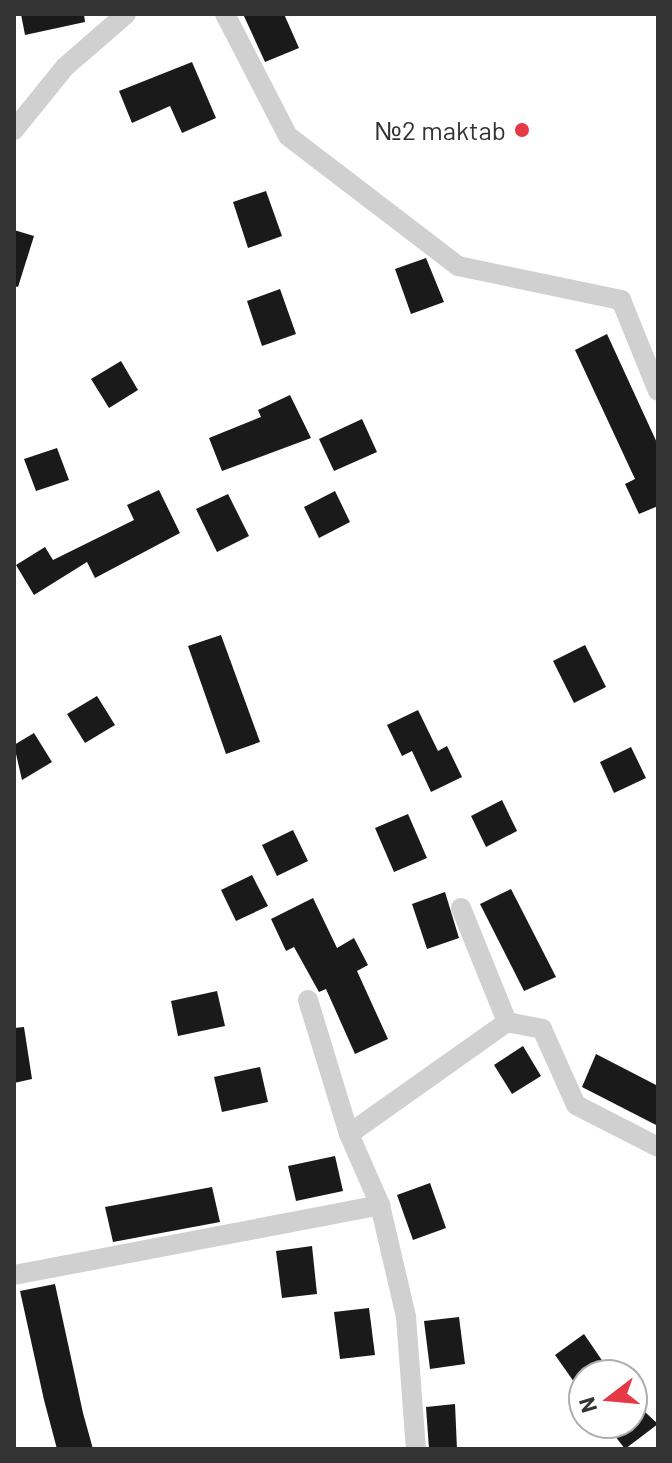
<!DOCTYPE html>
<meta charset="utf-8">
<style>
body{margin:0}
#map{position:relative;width:672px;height:1463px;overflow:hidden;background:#fff;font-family:Barlow,sans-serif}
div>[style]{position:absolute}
.building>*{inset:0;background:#1a1a1a}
.minor>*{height:20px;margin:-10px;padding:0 10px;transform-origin:10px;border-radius:10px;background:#d0d0d0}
.dots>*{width:22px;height:22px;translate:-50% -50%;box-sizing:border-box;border:4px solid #fff;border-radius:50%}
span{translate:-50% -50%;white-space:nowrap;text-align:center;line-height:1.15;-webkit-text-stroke:8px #fff;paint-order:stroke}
.poi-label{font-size:26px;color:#333}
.right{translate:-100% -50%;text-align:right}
.frame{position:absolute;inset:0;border:16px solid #333;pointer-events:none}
.north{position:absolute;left:568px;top:1359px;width:80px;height:80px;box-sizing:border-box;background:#fff;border:2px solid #adadad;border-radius:50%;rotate:254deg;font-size:22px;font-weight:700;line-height:32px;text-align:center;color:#333}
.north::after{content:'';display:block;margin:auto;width:28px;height:36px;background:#e63946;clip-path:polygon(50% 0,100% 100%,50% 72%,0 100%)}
</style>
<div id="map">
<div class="building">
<div style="clip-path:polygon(21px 14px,84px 14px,85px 22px,25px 35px)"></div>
<div style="clip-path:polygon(243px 14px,284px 14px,299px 48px,265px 62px)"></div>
<div style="clip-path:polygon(192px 62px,216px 118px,182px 133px,170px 106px,132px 123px,119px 91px)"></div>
<div style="clip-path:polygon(266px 191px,282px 236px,248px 248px,233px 202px)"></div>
<div style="clip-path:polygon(14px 230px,34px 236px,18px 287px,14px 286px)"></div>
<div style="clip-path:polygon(426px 258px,444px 302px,411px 314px,395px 269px)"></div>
<div style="clip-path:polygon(280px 289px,296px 334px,262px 346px,247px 301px)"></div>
<div style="clip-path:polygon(607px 334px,658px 445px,658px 506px,639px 514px,625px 484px,635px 479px,575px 350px)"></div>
<div style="clip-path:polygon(121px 361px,138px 390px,109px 408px,91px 379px)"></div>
<div style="clip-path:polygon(290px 395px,311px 438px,222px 471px,209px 438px,261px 417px,258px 410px)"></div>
<div style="clip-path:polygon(362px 419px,377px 452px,334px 471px,319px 439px)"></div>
<div style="clip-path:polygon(57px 448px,69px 480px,36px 491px,24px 459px)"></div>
<div style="clip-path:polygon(159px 490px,180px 533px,95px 578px,87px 562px,34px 595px,16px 565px,45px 547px,53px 560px,134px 520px,127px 505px)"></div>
<div style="clip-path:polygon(335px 491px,350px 522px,319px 538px,304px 507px)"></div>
<div style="clip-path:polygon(228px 494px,249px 536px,217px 552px,196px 509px)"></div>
<div style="clip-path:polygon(221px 635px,260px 742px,226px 754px,188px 646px)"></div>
<div style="clip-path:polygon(585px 645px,606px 687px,574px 703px,553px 661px)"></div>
<div style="clip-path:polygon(97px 696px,115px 725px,85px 743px,67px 714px)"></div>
<div style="clip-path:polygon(418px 710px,438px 751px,447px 746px,462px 777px,431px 792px,412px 751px,402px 756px,387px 725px)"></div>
<div style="clip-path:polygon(34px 733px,52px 762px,22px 780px,14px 745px)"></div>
<div style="clip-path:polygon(631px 747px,646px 778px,614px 793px,600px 762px)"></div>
<div style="clip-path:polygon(502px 800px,517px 831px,486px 847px,471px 816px)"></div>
<div style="clip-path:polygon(408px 814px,427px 858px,394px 872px,375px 828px)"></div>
<div style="clip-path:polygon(293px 830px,308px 861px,277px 876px,262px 845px)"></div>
<div style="clip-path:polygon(252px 875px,268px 906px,236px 921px,221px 890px)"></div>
<div style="clip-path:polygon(511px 889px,556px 977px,524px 991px,480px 904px)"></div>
<div style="clip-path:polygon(445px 892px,459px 938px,427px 949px,412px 904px)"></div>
<div style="clip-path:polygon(313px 898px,337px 948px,354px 938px,368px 965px,357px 971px,388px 1039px,355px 1054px,326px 989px,319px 992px,294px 947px,286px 951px,271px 919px)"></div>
<div style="clip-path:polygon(217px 991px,225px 1026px,178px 1036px,171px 1001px)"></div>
<div style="clip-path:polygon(24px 1027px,32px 1079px,14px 1083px,14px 1028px)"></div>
<div style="clip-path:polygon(523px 1046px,541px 1076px,512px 1094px,494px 1065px)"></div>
<div style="clip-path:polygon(596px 1054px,658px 1086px,658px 1126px,582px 1087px)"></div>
<div style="clip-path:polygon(260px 1067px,268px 1102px,222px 1112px,214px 1077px)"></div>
<div style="clip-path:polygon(335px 1156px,343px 1191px,296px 1201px,288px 1166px)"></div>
<div style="clip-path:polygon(430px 1183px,446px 1228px,413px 1240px,397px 1195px)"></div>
<div style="clip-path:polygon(212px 1187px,220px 1222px,113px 1242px,105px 1207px)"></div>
<div style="clip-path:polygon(312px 1246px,317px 1294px,282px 1298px,276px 1251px)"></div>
<div style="clip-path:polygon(55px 1284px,83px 1413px,93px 1449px,57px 1449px,44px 1400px,20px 1291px)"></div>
<div style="clip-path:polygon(369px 1308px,375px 1355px,340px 1359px,334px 1312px)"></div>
<div style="clip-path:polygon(459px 1317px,465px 1364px,430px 1369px,424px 1321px)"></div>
<div style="clip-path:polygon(584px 1334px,612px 1375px,584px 1375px,584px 1396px,555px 1355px)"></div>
<div style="clip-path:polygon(632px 1400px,658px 1424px,625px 1449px,605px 1423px,632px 1423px)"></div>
<div style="clip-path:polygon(455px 1404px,457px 1449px,429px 1449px,426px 1407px)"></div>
</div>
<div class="minor">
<div style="left:225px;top:14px;width:137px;rotate:62.7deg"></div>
<div style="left:288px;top:136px;width:214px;rotate:37.4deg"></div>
<div style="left:458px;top:266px;width:167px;rotate:11.8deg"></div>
<div style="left:621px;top:300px;width:98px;rotate:67.9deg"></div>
<div style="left:14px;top:130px;width:81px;rotate:-51deg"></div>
<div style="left:65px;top:67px;width:81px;rotate:-41deg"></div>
<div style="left:461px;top:908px;width:123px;rotate:68deg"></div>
<div style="left:507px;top:1022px;width:36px;rotate:11deg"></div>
<div style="left:542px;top:1029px;width:83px;rotate:65.9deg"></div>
<div style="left:576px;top:1105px;width:92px;rotate:27.1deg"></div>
<div style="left:308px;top:1000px;width:140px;rotate:73deg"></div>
<div style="left:349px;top:1134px;width:77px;rotate:66.4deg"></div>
<div style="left:380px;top:1205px;width:115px;rotate:76.9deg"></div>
<div style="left:406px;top:1317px;width:132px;rotate:85.7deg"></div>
<div style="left:349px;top:1134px;width:194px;rotate:-35.3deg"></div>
<div style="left:14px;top:1275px;width:373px;rotate:-10.8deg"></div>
</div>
<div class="dots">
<div style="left:522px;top:130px;background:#e63946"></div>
</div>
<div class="poi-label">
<span class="right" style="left:506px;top:130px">№2 maktab</span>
</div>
<div class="frame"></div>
<div class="north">N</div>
</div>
